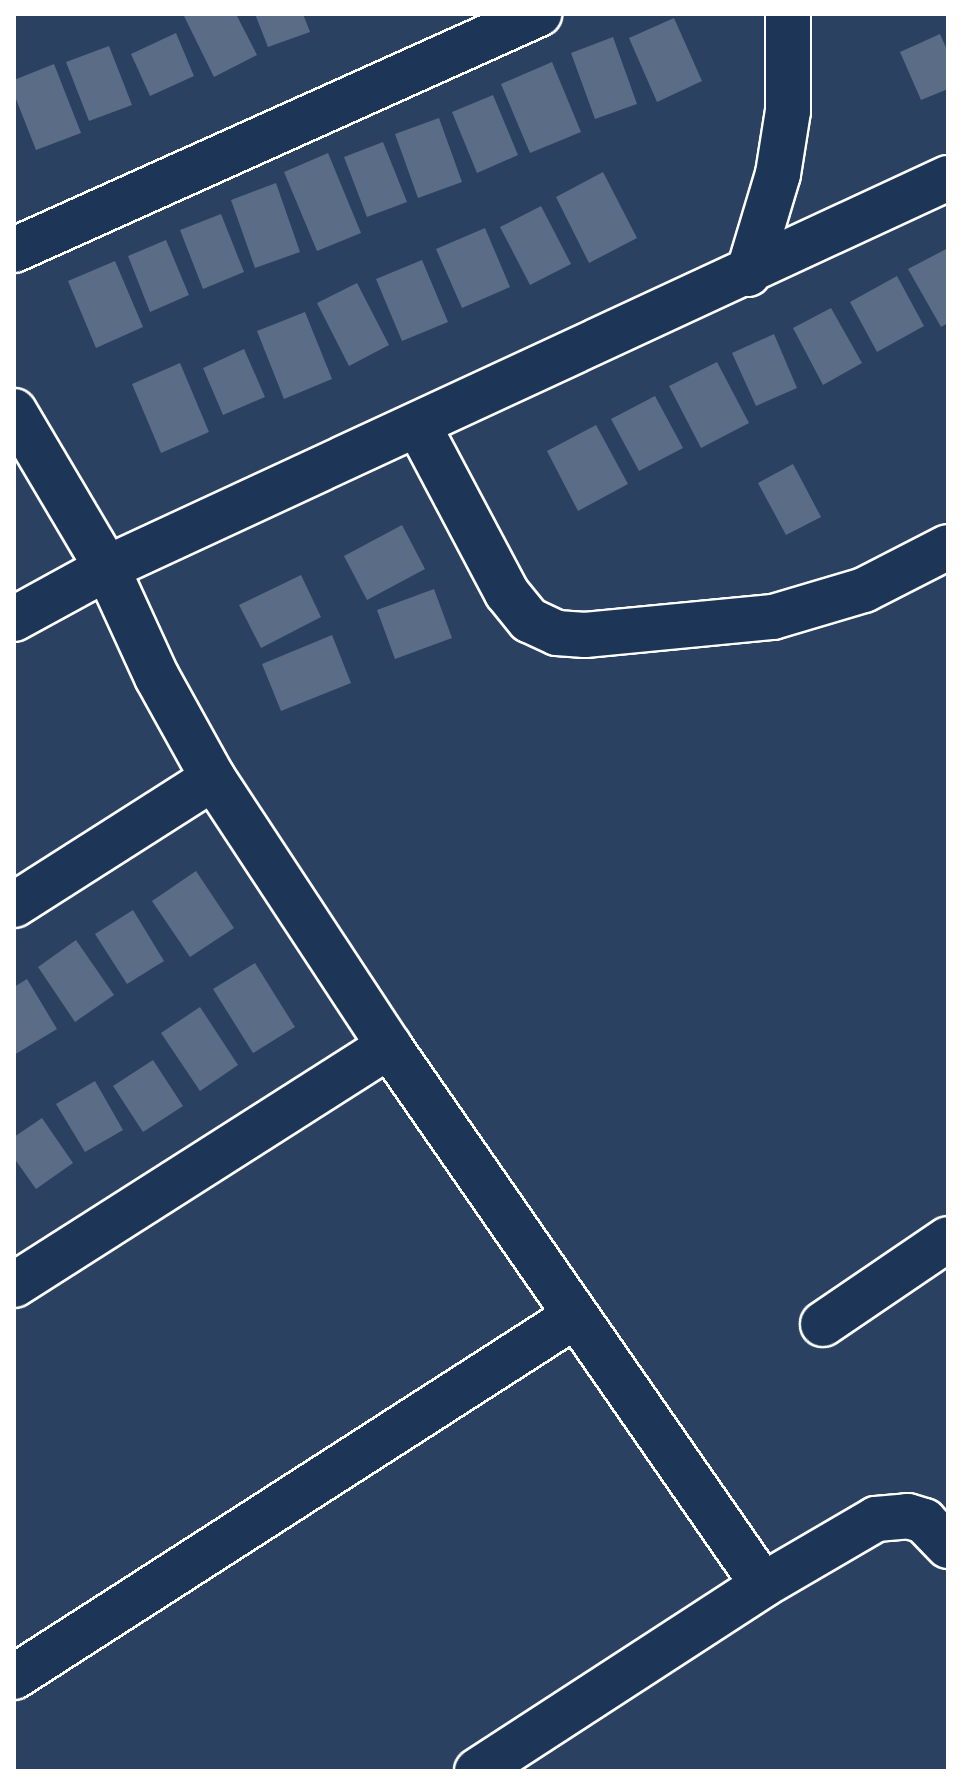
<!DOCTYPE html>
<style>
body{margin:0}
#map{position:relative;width:962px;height:1785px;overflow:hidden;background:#2a4161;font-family:Pangolin,sans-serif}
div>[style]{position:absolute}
.building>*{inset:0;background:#5b6c86}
.roads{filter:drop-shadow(2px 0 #fff) drop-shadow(-2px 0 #fff) drop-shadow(0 2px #fff) drop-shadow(0 -2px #fff)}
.minor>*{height:44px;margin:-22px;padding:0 22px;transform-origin:22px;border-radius:22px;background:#1d3557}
span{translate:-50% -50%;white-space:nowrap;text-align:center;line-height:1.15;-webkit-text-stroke:6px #1d3557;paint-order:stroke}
.frame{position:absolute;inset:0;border:16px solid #fff;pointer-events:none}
</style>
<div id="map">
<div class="building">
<div style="clip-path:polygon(183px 14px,236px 14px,257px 55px,214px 77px)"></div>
<div style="clip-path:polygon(255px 14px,303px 14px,310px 32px,268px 47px)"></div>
<div style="clip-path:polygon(674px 18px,702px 81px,657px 102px,629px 38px)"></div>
<div style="clip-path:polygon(176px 33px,194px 76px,150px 96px,131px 54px)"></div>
<div style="clip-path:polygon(940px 34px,948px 52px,948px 89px,921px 100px,900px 52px)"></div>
<div style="clip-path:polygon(613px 37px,637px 104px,595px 119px,571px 53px)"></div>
<div style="clip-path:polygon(109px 46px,132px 105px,89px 121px,66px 62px)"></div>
<div style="clip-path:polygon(552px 62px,581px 132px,530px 153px,501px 84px)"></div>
<div style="clip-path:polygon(54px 64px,81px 133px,36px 150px,14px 94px,14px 80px)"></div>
<div style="clip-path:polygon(493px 95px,518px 155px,477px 173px,452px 112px)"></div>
<div style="clip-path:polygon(439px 118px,462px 182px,418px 198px,395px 134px)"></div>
<div style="clip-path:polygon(383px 142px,407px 202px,367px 217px,344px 157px)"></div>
<div style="clip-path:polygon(328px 153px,361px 233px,317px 251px,284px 172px)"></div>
<div style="clip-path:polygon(603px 172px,637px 238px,589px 263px,556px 197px)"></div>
<div style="clip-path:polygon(276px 183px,300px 252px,255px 268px,231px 200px)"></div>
<div style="clip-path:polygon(541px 206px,571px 264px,530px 285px,500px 227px)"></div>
<div style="clip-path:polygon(221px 214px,244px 272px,203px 289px,180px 230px)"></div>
<div style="clip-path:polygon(485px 228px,510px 287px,462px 308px,436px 249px)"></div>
<div style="clip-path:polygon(166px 240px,189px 295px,150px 312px,128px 256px)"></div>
<div style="clip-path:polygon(948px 248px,948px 323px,941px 327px,908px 269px)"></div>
<div style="clip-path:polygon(422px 260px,448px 322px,402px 341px,376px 279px)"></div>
<div style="clip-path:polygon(115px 261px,143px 327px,96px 348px,68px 281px)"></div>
<div style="clip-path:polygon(897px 276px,924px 326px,877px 352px,850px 302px)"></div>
<div style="clip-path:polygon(357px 283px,389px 345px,349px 366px,317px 303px)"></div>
<div style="clip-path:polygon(831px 308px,862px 363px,823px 385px,793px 328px)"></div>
<div style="clip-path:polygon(305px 312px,332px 379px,284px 399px,257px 331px)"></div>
<div style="clip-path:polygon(774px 334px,797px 388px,756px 406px,732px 353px)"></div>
<div style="clip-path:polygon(244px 349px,265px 397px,223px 415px,203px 368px)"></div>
<div style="clip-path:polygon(717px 362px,749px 423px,701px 448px,669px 386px)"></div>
<div style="clip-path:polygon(180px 363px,209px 432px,161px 453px,132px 384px)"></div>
<div style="clip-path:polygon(655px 396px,683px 448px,639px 471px,611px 419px)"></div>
<div style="clip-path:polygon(596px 425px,628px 484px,578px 511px,547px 451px)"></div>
<div style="clip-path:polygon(793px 464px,821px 517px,786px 535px,758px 483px)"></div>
<div style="clip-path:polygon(402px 525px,425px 569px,367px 600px,344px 556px)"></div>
<div style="clip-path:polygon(301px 575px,321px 617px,261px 648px,239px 605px)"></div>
<div style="clip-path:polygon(434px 589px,452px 638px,395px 659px,377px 610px)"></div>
<div style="clip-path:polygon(332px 635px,351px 683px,281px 711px,262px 664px)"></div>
<div style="clip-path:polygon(196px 871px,234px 928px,190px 957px,152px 901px)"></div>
<div style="clip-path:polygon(133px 910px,164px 961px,127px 984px,95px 934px)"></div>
<div style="clip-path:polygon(76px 940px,114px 995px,75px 1022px,38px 967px)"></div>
<div style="clip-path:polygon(255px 963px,295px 1027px,253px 1053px,213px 989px)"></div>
<div style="clip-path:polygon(27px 979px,57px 1029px,14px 1055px,14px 987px)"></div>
<div style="clip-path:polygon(200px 1007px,238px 1065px,200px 1091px,161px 1033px)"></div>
<div style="clip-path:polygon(153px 1060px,183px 1106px,143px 1132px,113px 1086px)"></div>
<div style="clip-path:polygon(95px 1081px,123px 1130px,85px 1152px,56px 1104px)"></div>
<div style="clip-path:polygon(42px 1118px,73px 1163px,36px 1189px,14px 1158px,14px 1137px)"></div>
</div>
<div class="roads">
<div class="minor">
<div style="left:14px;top:250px;width:576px;rotate:-24.21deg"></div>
<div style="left:748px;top:274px;width:104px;rotate:-73.3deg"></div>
<div style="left:778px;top:174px;width:64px;rotate:-81deg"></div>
<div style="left:788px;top:111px;width:97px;rotate:-90deg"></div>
<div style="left:14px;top:411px;width:182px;rotate:59.4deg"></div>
<div style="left:107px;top:568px;width:120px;rotate:65.4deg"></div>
<div style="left:157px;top:677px;width:115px;rotate:61deg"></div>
<div style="left:213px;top:778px;width:321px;rotate:56.7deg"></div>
<div style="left:389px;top:1046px;width:656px;rotate:55.24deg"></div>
<div style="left:418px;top:425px;width:190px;rotate:62.1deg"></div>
<div style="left:507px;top:593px;width:35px;rotate:51deg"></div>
<div style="left:529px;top:620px;width:31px;rotate:25deg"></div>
<div style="left:557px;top:633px;width:28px;rotate:4deg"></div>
<div style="left:585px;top:635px;width:189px;rotate:-5.5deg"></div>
<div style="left:773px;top:617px;width:95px;rotate:-16.5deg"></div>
<div style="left:864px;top:590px;width:94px;rotate:-27.1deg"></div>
<div style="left:14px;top:619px;width:106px;rotate:-28.7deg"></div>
<div style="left:107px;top:568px;width:927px;rotate:-24.88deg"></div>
<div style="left:14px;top:905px;width:236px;rotate:-32.5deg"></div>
<div style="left:14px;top:1285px;width:445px;rotate:-32.5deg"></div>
<div style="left:823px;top:1324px;width:151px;rotate:-34.2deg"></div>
<div style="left:14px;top:1677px;width:667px;rotate:-32.76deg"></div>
<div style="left:477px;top:1771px;width:341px;rotate:-33deg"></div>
<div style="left:763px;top:1585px;width:131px;rotate:-30.3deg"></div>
<div style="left:876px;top:1519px;width:32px;rotate:-5deg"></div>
<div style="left:908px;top:1516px;width:17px;rotate:17deg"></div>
<div style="left:924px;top:1521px;width:35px;rotate:46deg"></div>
</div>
</div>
<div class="frame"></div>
</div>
